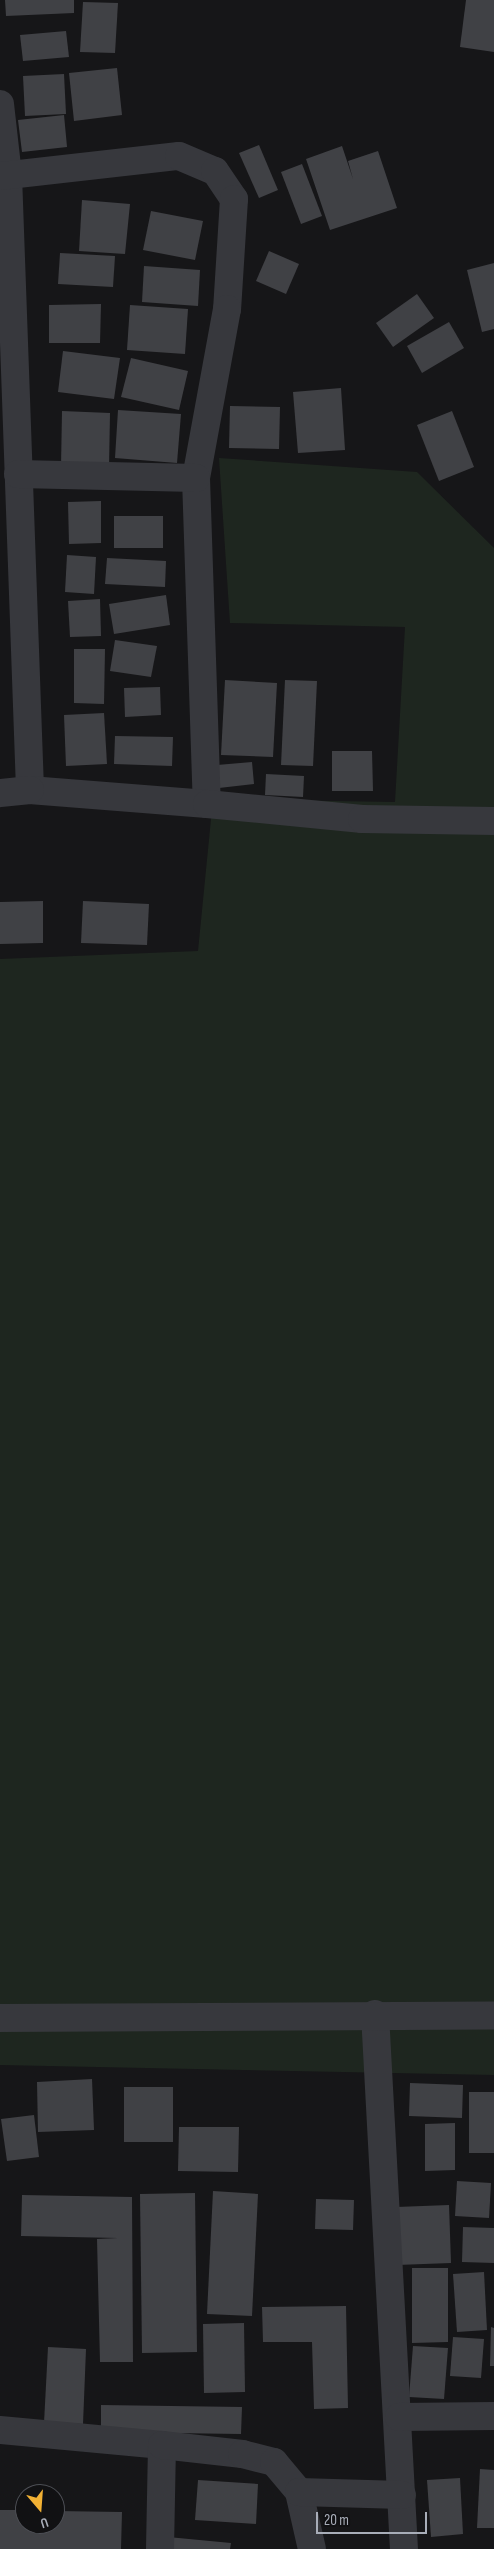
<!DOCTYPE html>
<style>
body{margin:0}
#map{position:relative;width:494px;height:2549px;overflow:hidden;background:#161618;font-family:"Sofia Sans Condensed",sans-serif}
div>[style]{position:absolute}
.green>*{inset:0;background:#1e261f}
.building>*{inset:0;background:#404145}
.minor>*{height:28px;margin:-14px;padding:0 14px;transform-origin:14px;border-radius:14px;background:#37383d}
span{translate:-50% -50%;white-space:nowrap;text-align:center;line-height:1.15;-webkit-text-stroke:4px #111113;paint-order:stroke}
.north{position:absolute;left:15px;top:2484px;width:50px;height:50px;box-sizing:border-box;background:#111113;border:1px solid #4d4f55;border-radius:50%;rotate:162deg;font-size:14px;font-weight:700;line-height:20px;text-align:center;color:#a8adb8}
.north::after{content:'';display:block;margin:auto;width:18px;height:22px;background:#f2b134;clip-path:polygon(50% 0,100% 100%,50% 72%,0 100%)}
.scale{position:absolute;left:316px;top:2512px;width:111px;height:22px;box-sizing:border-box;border:2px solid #a8adb8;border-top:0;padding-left:6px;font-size:15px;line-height:18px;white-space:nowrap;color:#a8adb8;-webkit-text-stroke:4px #111113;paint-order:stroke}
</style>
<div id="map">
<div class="green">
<div style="clip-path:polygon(219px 458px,417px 472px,494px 548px,494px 2075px,0 2065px,0 959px,198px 951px,213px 799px,395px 802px,405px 627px,230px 623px)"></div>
</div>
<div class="building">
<div style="clip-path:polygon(5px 0,74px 0,74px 13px,6px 16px)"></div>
<div style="clip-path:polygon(466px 0,494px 0,494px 52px,460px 47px)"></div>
<div style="clip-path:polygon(83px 2px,118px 3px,115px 53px,80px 52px)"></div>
<div style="clip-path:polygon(66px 31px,69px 57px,23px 61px,20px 35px)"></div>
<div style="clip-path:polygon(117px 68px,122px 115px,74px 121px,69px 73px)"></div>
<div style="clip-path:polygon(64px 74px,66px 114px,25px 116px,23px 76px)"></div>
<div style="clip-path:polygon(64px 115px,67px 147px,22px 152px,18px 120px)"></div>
<div style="clip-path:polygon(259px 145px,278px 190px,259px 198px,239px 153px)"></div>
<div style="clip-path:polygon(342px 146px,353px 179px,348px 161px,378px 151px,397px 208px,330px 230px,306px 159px)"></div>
<div style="clip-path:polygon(302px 164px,322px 216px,301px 224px,281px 172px)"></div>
<div style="clip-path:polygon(82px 200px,130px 204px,125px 254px,79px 251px)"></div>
<div style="clip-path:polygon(151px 211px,203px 221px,195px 260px,143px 250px)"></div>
<div style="clip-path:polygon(269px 251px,299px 264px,286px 294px,256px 281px)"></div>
<div style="clip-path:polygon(60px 253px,115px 256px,113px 287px,58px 284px)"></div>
<div style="clip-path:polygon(494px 263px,494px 329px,482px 332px,467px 270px)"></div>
<div style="clip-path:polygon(144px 266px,200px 270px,198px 306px,142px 302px)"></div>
<div style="clip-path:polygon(417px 294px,434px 318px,393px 347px,376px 323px)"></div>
<div style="clip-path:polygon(101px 304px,100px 343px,49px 343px,49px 305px)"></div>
<div style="clip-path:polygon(130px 305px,188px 309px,185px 354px,127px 350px)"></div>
<div style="clip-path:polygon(449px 322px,464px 348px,422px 373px,407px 346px)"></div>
<div style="clip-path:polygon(63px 351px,120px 358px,114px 399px,58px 392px)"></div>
<div style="clip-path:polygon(131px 358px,188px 371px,179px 410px,121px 397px)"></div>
<div style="clip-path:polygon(341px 388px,345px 450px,298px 453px,293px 392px)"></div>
<div style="clip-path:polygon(230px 406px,280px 407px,279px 449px,229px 448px)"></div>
<div style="clip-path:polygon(118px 410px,181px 414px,177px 463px,115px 458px)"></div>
<div style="clip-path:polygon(62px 411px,110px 413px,109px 468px,61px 467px)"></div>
<div style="clip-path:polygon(452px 411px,474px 467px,439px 481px,417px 425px)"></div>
<div style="clip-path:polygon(101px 501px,101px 543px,69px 544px,68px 502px)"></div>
<div style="clip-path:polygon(114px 516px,163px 516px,163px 548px,114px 548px)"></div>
<div style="clip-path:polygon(67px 555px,96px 557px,94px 594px,65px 592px)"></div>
<div style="clip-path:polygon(107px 558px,166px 561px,165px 587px,105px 584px)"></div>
<div style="clip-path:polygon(166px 595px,170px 625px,114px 634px,109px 604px)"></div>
<div style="clip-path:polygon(100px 599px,101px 636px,70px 637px,68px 601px)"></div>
<div style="clip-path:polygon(115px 640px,157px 646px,151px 677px,110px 671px)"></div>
<div style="clip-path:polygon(74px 649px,105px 649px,104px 704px,74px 703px)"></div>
<div style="clip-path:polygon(225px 680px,277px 683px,273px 757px,221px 755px)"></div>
<div style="clip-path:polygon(285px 680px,317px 681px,313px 766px,281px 765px)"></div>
<div style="clip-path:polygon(160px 687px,161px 715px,125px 717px,124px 688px)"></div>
<div style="clip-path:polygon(104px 713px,107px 764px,66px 766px,64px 715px)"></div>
<div style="clip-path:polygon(115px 736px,173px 737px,172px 766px,114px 764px)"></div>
<div style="clip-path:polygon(332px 751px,372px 751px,373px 791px,332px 791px)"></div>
<div style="clip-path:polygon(252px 762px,254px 784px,219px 788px,217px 765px)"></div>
<div style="clip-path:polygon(266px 774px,304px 776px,303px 797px,265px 795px)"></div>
<div style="clip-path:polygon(43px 901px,43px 943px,0 944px,0 902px)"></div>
<div style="clip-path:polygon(83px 901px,149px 904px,147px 945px,81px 943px)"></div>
<div style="clip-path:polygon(92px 2079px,94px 2130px,38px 2132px,37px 2082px)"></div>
<div style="clip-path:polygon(410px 2083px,463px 2085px,462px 2118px,409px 2116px)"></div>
<div style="clip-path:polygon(124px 2087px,173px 2087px,173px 2142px,124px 2142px)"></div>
<div style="clip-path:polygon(469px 2092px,494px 2092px,494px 2153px,469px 2153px)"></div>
<div style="clip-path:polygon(34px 2115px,39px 2157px,7px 2161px,1px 2119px)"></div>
<div style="clip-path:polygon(455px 2123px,455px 2170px,425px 2171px,425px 2124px)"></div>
<div style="clip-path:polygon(179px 2127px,239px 2127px,238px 2172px,178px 2171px)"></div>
<div style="clip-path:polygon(457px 2181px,491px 2183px,489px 2218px,455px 2216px)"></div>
<div style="clip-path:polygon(213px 2191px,258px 2194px,252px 2316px,207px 2314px)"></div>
<div style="clip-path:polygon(195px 2193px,197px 2352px,142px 2353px,140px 2194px)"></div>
<div style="clip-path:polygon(22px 2195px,132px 2197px,133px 2362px,100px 2362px,97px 2239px,118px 2238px,21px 2236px)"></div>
<div style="clip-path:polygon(316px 2199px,354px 2200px,353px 2230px,315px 2229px)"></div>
<div style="clip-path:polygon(449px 2205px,451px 2263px,397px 2265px,396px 2207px)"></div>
<div style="clip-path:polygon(463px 2227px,494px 2228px,494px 2263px,462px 2262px)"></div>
<div style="clip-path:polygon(412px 2268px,448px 2268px,448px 2342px,412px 2343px)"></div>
<div style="clip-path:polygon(484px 2272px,487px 2330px,457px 2332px,453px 2274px)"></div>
<div style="clip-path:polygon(346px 2306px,348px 2408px,314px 2409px,312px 2342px,263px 2342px,262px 2307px)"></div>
<div style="clip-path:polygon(244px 2323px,245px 2392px,204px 2393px,203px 2324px)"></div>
<div style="clip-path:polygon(491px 2327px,494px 2328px,494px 2366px,490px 2366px)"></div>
<div style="clip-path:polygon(453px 2337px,484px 2339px,481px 2378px,450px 2376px)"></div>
<div style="clip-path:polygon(413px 2346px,448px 2348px,444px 2399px,409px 2397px)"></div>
<div style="clip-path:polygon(48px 2347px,86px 2349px,83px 2424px,44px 2423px)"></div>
<div style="clip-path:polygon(101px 2405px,242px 2407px,241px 2434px,101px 2432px)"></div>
<div style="clip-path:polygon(480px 2469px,494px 2470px,494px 2528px,477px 2528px)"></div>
<div style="clip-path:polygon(460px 2478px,463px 2534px,431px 2537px,427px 2480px)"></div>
<div style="clip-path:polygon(198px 2480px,258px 2484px,256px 2524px,195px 2520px)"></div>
<div style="clip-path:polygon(0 2510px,25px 2510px,25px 2524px,55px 2524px,55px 2511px,122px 2512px,121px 2549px,0 2549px)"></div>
<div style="clip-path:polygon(168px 2537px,231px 2543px,230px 2549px,167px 2549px)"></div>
</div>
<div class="minor">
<div style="left:0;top:104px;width:71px;rotate:83.6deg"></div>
<div style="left:8px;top:175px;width:615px;rotate:87.95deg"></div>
<div style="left:0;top:176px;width:180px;rotate:-6.4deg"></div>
<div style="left:179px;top:156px;width:39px;rotate:23deg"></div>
<div style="left:215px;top:171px;width:34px;rotate:56deg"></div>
<div style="left:234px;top:199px;width:110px;rotate:93.6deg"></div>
<div style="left:227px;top:309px;width:172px;rotate:100.4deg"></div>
<div style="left:196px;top:478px;width:326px;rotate:88.1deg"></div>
<div style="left:207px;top:804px;width:178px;rotate:-175.5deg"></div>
<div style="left:30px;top:790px;width:30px;rotate:174deg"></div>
<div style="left:18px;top:474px;width:178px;rotate:1.3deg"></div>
<div style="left:207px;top:804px;width:156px;rotate:5.5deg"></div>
<div style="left:362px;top:819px;width:132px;rotate:0.9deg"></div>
<div style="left:375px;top:2014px;width:536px;rotate:86.9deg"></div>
<div style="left:0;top:2018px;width:494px;rotate:-0.3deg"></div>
<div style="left:399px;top:2417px;width:95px;rotate:-0.6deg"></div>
<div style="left:0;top:2430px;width:163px;rotate:5.3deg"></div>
<div style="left:162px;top:2445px;width:104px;rotate:91.1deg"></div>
<div style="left:162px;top:2445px;width:81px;rotate:6.4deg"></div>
<div style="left:242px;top:2454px;width:33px;rotate:14deg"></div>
<div style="left:274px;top:2462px;width:39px;rotate:50deg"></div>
<div style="left:299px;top:2492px;width:58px;rotate:77.2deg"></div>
<div style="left:299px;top:2492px;width:103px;rotate:1.7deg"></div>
</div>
<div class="north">U</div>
<div class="scale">20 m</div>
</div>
